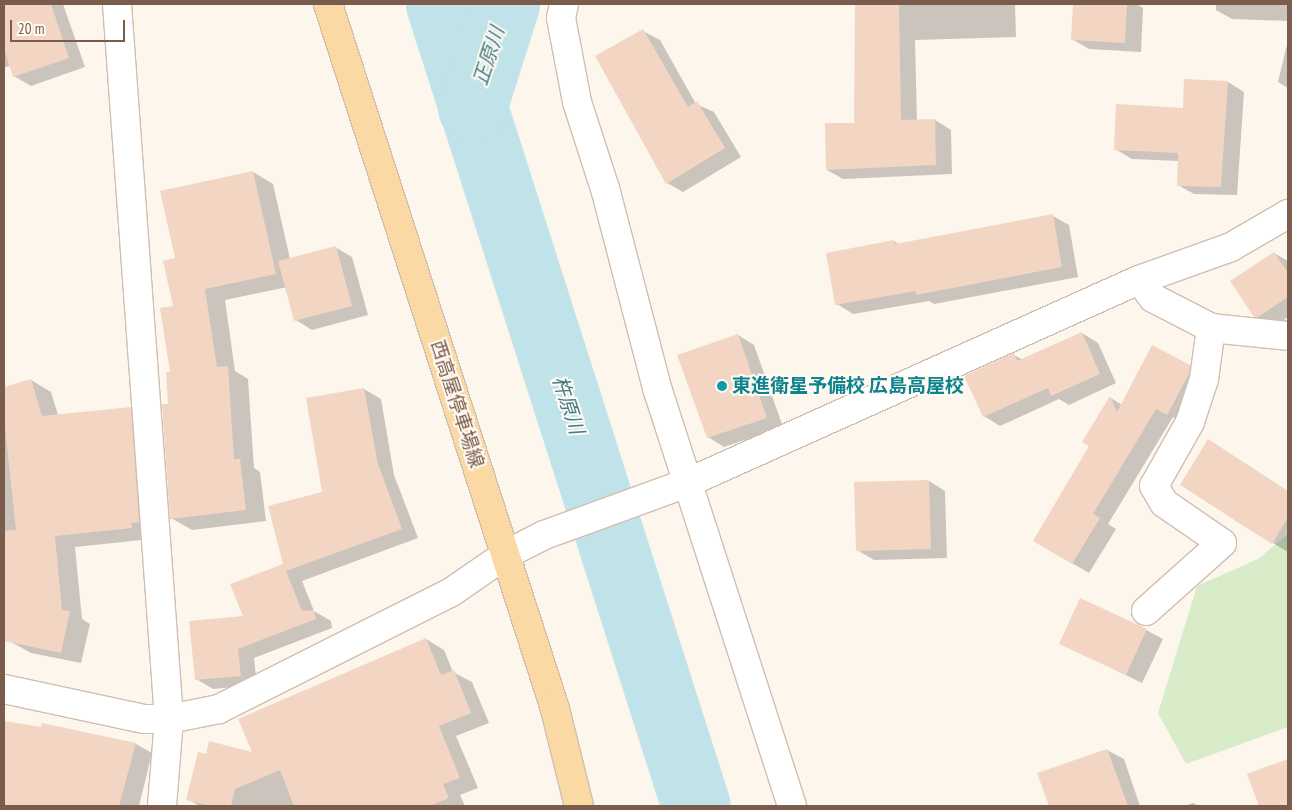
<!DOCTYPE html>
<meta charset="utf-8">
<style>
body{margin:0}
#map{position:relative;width:1292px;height:810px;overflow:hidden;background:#fdf6ec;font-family:"PT Sans Narrow","Noto Sans JP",sans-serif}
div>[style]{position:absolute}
.green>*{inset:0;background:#d8ecc9}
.shadow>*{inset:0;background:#0003}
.river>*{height:69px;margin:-34.5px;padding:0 34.5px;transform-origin:34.5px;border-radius:34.5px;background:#bfe3e8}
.building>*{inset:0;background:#f3d5c3}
.roads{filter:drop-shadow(1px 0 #d1beb0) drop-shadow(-1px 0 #d1beb0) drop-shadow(0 1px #d1beb0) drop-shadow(0 -1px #d1beb0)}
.minor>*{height:28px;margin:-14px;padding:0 14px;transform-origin:14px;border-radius:14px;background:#fff}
.major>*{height:28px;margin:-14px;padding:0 14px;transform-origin:14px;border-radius:14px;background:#fbd9a5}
.dots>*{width:14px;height:14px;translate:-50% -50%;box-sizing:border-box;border:2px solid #fffaf3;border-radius:50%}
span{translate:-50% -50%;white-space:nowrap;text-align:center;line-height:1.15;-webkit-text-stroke:4px #fffaf3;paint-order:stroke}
.culture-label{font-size:19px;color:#0d838f;font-weight:700}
.left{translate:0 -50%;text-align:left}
.street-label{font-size:19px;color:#7a5c4d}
.water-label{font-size:20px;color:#437c86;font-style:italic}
.frame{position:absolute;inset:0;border:5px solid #7a5c4d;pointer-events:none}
.scale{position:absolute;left:10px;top:20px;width:115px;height:22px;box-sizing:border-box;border:2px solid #7a5c4d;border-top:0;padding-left:6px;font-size:15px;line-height:18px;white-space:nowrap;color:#7a5c4d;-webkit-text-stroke:4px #fffaf3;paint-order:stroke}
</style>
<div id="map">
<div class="green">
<div style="clip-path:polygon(1288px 534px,1288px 727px,1186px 764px,1158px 713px,1197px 586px,1258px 559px)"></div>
</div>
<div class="shadow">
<div style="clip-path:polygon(13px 4px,63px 4px,85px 67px,31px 86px,14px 76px,11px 65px,4px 68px,4px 7px)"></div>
<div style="clip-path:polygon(856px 4px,1015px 4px,1016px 37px,915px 40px,917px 121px,935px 120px,951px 130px,952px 174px,843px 179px,827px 170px,856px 124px)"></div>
<div style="clip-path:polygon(1074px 4px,1137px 4px,1143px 8px,1141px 52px,1089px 49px,1072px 39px)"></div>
<div style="clip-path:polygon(1216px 4px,1288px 4px,1288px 21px,1232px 19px,1216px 10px)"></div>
<div style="clip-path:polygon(643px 31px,660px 40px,696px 104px,714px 112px,741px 157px,683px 192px,667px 183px)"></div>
<div style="clip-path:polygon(1288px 40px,1288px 88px,1278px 82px)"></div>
<div style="clip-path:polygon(1228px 82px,1244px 92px,1237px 195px,1194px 194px,1178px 185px,1179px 161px,1132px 159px,1115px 149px)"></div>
<div style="clip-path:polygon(253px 172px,273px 184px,290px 259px,335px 247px,352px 257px,368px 315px,312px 330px,296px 320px,287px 287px,225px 300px,235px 371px,248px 379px,254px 468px,260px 472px,266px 521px,192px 530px,171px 518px,169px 405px,176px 259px)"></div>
<div style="clip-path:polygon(1053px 216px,1069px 225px,1078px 277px,934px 304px,929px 301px,853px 314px,837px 304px,894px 241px,900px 245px)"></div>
<div style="clip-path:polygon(1274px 253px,1288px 261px,1288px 317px,1275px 326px,1254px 316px)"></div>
<div style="clip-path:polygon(1082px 333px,1098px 343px,1116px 383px,1069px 405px,1059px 399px,1000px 426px,984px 416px,1014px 355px,1023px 360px)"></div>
<div style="clip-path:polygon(738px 335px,754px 345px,783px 427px,724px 447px,708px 437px)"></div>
<div style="clip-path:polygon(1190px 366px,1206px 376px,1184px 423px,1173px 417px,1108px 524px,1116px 529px,1089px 573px,1034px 541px,1091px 446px,1111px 398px,1122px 405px)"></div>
<div style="clip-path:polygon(31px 380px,51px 392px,58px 415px,130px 409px,150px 420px,151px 539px,75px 547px,82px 619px,90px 624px,81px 663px,31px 653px,11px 642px,12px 636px,4px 635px,4px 388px)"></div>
<div style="clip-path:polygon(364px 389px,381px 399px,394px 475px,418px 538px,302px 581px,314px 611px,331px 621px,332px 628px,254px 658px,257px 685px,213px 689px,196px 679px,284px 565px,323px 493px)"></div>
<div style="clip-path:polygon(1223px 452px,1288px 492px,1288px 552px,1234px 520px)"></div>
<div style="clip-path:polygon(929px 481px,945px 491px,947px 558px,874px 560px,857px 550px)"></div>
<div style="clip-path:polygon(1146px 630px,1163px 639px,1142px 683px,1060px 643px)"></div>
<div style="clip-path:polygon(426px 639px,444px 650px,453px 672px,472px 682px,489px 723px,456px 736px,478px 788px,460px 795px,465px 806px,200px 806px,187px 799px,207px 756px,254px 754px)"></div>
<div style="clip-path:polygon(4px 722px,42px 729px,43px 724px,136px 744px,152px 753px,139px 806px,4px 806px)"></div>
<div style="clip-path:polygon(1107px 750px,1124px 759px,1140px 806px,1050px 806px,1039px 774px)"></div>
<div style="clip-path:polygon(1288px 761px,1288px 806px,1260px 806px,1249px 775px)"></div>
<div style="clip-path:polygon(1193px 803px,1199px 806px,1184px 806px)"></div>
</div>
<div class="river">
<div style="left:440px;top:4px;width:842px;rotate:72.3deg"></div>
<div style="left:472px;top:108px;width:109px;rotate:-72.4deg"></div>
</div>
<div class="building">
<div style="clip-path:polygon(4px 4px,51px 4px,69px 58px,13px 77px,4px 49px)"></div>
<div style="clip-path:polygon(855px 4px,899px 4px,901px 120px,935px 119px,936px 165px,826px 170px,825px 123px,854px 123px)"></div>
<div style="clip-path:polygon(1073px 4px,1127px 4px,1125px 43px,1071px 40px)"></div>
<div style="clip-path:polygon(643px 29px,688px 107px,697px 101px,725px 148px,666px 184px,595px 56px)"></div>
<div style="clip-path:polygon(1184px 79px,1228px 81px,1221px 187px,1177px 186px,1178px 153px,1114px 150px,1116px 104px,1183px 108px)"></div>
<div style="clip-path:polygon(253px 171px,276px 274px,205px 289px,217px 367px,228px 366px,234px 459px,240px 459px,246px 510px,170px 519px,162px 404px,168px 404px,166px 372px,170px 372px,160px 308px,173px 306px,163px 261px,175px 258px,160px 191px)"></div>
<div style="clip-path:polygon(1053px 214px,1062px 267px,916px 295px,916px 291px,835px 305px,826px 253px,894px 240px,895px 244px)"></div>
<div style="clip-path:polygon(336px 246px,352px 306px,294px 321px,278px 261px)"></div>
<div style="clip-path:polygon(1274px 252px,1288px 273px,1288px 297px,1258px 317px,1254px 317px,1230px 281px)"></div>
<div style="clip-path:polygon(1082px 332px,1100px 374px,1051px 396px,1048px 388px,983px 417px,964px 376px,1014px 353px,1017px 361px)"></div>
<div style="clip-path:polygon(738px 334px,767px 418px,707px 438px,677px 355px)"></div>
<div style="clip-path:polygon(1152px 345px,1190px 365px,1189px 374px,1167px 415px,1156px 409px,1093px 514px,1100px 518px,1072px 564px,1033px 541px,1089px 446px,1082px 442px,1110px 396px,1117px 412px)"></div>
<div style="clip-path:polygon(31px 379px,42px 416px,131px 407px,139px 522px,131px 523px,132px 528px,55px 536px,62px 610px,70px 611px,61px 653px,4px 641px,4px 531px,16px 530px,4px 419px,4px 387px)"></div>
<div style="clip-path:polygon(364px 388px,378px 464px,402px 529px,286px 571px,302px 611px,314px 610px,316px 619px,238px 649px,241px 676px,195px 680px,189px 621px,243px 616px,230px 584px,283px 564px,268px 506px,322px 492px,306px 398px)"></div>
<div style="clip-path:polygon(1208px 439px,1288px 491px,1288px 517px,1272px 544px,1180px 485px)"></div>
<div style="clip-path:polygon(929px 480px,931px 549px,856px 551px,854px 482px)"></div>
<div style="clip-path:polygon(1080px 598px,1147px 629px,1126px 675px,1059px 644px)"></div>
<div style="clip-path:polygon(426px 638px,441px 675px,454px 670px,471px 713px,439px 726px,460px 778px,443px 784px,449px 798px,429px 806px,294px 806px,280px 770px,235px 789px,231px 806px,211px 806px,186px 800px,198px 752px,206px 754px,209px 741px,252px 752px,238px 719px)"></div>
<div style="clip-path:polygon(4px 721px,41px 727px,42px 723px,136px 743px,119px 806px,4px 806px)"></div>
<div style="clip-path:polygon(1107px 749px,1128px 806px,1049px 806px,1037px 773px)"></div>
<div style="clip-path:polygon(1288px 759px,1288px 806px,1259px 806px,1247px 774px)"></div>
</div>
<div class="roads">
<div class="minor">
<div style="left:117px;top:4px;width:717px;rotate:85.84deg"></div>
<div style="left:169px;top:719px;width:87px;rotate:94.6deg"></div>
<div style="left:564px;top:4px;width:14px;rotate:102deg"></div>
<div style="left:561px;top:18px;width:86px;rotate:79.2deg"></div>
<div style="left:577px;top:102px;width:95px;rotate:72.1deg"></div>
<div style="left:606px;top:192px;width:206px;rotate:75.4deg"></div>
<div style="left:658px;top:391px;width:436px;rotate:72.1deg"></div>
<div style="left:1139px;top:280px;width:23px;rotate:52deg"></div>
<div style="left:1153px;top:298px;width:65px;rotate:27.3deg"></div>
<div style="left:1211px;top:328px;width:77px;rotate:5.9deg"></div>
<div style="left:1146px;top:611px;width:102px;rotate:-41.8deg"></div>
<div style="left:1222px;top:543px;width:70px;rotate:-145.4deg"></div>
<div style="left:1164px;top:503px;width:20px;rotate:-120deg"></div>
<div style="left:1154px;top:486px;width:73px;rotate:-60.6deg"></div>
<div style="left:1190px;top:422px;width:45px;rotate:-72deg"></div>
<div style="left:1204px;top:379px;width:51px;rotate:-82.2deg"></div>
<div style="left:4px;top:689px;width:143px;rotate:12.1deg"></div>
<div style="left:144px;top:719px;width:25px"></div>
<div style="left:169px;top:719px;width:51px;rotate:-11.3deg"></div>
<div style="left:219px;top:709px;width:258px;rotate:-26.7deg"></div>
<div style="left:450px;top:593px;width:67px;rotate:-34.6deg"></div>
<div style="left:505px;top:555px;width:44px;rotate:-27.1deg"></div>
<div style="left:544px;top:535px;width:152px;rotate:-20deg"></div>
<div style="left:687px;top:483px;width:495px;rotate:-24.2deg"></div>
<div style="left:1139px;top:280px;width:98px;rotate:-19.7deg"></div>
<div style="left:1231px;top:247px;width:66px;rotate:-30.1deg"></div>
</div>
<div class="major">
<div style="left:328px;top:4px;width:741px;rotate:72.15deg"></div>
<div style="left:555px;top:709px;width:100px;rotate:76.1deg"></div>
</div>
</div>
<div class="dots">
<div style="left:722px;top:386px;background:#0f9aa8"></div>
</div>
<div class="culture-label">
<span class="left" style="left:732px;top:386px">東進衛星予備校 広島高屋校</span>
</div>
<div class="street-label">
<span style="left:457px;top:404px;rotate:72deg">西高屋停車場線</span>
</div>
<div class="water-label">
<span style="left:489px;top:56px;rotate:-72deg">正原川</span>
<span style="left:568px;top:405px;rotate:72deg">杵原川</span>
</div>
<div class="frame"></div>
<div class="scale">20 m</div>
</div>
